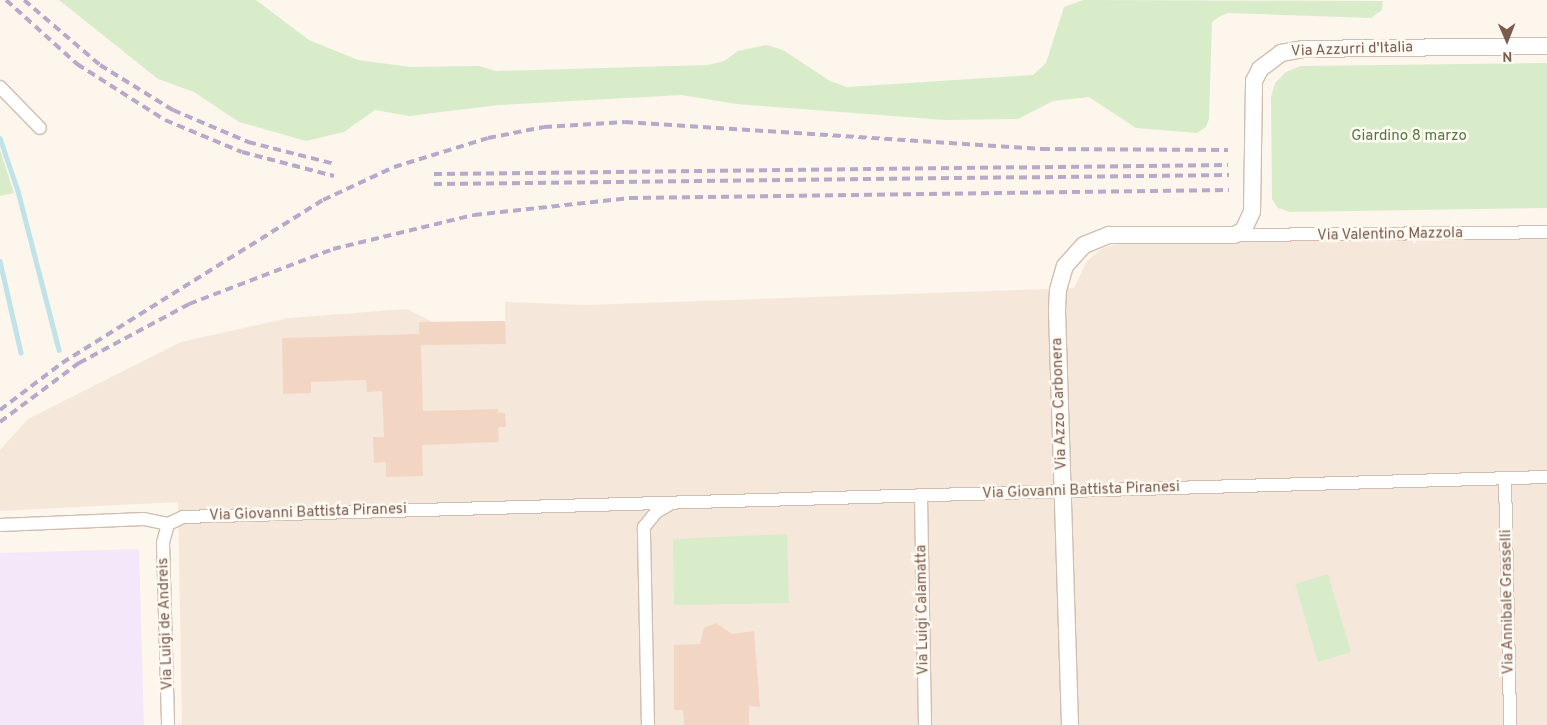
<!DOCTYPE html>
<style>
body{margin:0}
#map{position:relative;width:1547px;height:725px;overflow:hidden;background:#fdf6ec;font-family:Overpass,sans-serif}
div>[style]{position:absolute}
.residential>*{inset:0;background:#f5e8da}
.education>*{inset:0;background:#f3e8fa}
.green>*{inset:0;background:#d8ecc9}
.stream>*{height:4.5px;margin:-2.25px;padding:0 2.25px;transform-origin:2.25px;border-radius:2.25px;background:#bfe3e8}
.building>*{inset:0;background:#f3d5c3}
.roads{filter:drop-shadow(1px 0 #d1beb0) drop-shadow(-1px 0 #d1beb0) drop-shadow(0 1px #d1beb0) drop-shadow(0 -1px #d1beb0)}
.minor>*{height:12px;margin:-6px;padding:0 6px;transform-origin:6px;border-radius:6px;background:#fff}
.tertiary>*{height:16px;margin:-8px;padding:0 8px;transform-origin:8px;border-radius:8px;background:#fff}
.rail>*{height:4px;margin-top:-2px;transform-origin:0;background:repeating-linear-gradient(90deg,#b9a8c9 0 8px,transparent 0 13px)}
span{translate:-50% -50%;white-space:nowrap;text-align:center;line-height:1.15;-webkit-text-stroke:5px #fffaf3;paint-order:stroke}
.street-label{font-size:15px;color:#7a5c4d}
.park-label{font-size:15px;color:#537a41}
.north{position:absolute;left:1482px;top:15px;width:50px;height:50px;-webkit-text-stroke:4px #fffaf3;paint-order:stroke;rotate:179deg;font-size:14px;font-weight:700;line-height:20px;text-align:center;color:#7a5c4d}
.north::after{content:'';display:block;margin:auto;width:18px;height:22px;background:#7a5c4d;clip-path:polygon(50% 0,100% 100%,50% 72%,0 100%)}
</style>
<div id="map">
<div class="residential">
<div style="clip-path:polygon(1547px 236px,1547px 725px,182px 725px,178px 502px,0 511px,0 450px,28px 419px,181px 342px,289px 318px,407px 309px,433px 322px,505px 321px,505px 302px,586px 305px,1074px 288px,1087px 261px,1103px 248px,1119px 244px)"></div>
</div>
<div class="education">
<div style="clip-path:polygon(139px 549px,144px 725px,0 725px,0 553px)"></div>
</div>
<div class="green">
<div style="clip-path:polygon(59px 0,256px 0,309px 40px,358px 60px,410px 67px,479px 66px,496px 71px,707px 65px,724px 61px,738px 51px,766px 45px,783px 50px,830px 81px,847px 87px,1033px 75px,1046px 63px,1064px 7px,1083px 0,1383px 1px,1382px 10px,1371px 18px,1228px 13px,1219px 17px,1212px 22px,1209px 119px,1206px 127px,1197px 133px,1136px 128px,1089px 97px,1053px 101px,1018px 119px,945px 120px,736px 104px,682px 95px,499px 105px,409px 116px,375px 110px,344px 132px,306px 141px,239px 122px,194px 92px,158px 79px)"></div>
<div style="clip-path:polygon(1547px 63px,1547px 208px,1290px 212px,1278px 208px,1272px 199px,1271px 97px,1275px 83px,1286px 72px,1301px 66px)"></div>
<div style="clip-path:polygon(0 150px,14px 193px,0 196px)"></div>
<div style="clip-path:polygon(787px 534px,789px 603px,674px 605px,673px 539px)"></div>
<div style="clip-path:polygon(1328px 574px,1351px 652px,1318px 662px,1295px 584px)"></div>
</div>
<div class="stream">
<div style="left:0;top:138px;width:56px;rotate:71.2deg"></div>
<div style="left:18px;top:191px;width:164px;rotate:75.5deg"></div>
<div style="left:0;top:261px;width:94px;rotate:77.1deg"></div>
</div>
<div class="building">
<div style="clip-path:polygon(505px 321px,506px 344px,421px 345px,423px 411px,498px 409px,498px 413px,505px 413px,506px 427px,498px 427px,499px 442px,422px 445px,423px 476px,386px 477px,386px 462px,374px 463px,373px 437px,384px 437px,382px 391px,367px 392px,366px 380px,311px 382px,311px 393px,283px 394px,282px 338px,419px 334px,419px 322px)"></div>
<div style="clip-path:polygon(716px 623px,732px 634px,754px 631px,760px 707px,749px 706px,749px 725px,684px 725px,683px 710px,674px 710px,674px 645px,700px 644px,704px 628px)"></div>
</div>
<div class="roads">
<div class="minor">
<div style="left:0;top:87px;width:57px;rotate:45.7deg"></div>
<div style="left:1234px;top:235px;width:313px;rotate:-0.5deg"></div>
<div style="left:1505px;top:478px;width:247px;rotate:88.8deg"></div>
<div style="left:921px;top:496px;width:229px;rotate:89deg"></div>
<div style="left:168px;top:524px;width:17px;rotate:-25deg"></div>
<div style="left:183px;top:517px;width:1365px;rotate:-1.68deg"></div>
<div style="left:168px;top:524px;width:20px;rotate:105deg"></div>
<div style="left:163px;top:543px;width:182px;rotate:88.4deg"></div>
<div style="left:0;top:525px;width:144px;rotate:-2.4deg"></div>
<div style="left:144px;top:519px;width:25px;rotate:12deg"></div>
<div style="left:648px;top:725px;width:198px;rotate:-91.2deg"></div>
<div style="left:644px;top:527px;width:19px;rotate:-51deg"></div>
<div style="left:656px;top:512px;width:14px;rotate:-30deg"></div>
</div>
<div class="tertiary">
<div style="left:1070px;top:725px;width:416px;rotate:-91.8deg"></div>
<div style="left:1057px;top:309px;width:19px;rotate:-87deg"></div>
<div style="left:1058px;top:290px;width:25px;rotate:-74deg"></div>
<div style="left:1065px;top:266px;width:28px;rotate:-48deg"></div>
<div style="left:1084px;top:245px;width:27px;rotate:-22deg"></div>
<div style="left:1109px;top:235px;width:125px"></div>
<div style="left:1234px;top:235px;width:10px;rotate:-24deg"></div>
<div style="left:1243px;top:231px;width:21px;rotate:-65deg"></div>
<div style="left:1252px;top:212px;width:131px;rotate:-89.1deg"></div>
<div style="left:1254px;top:81px;width:13px;rotate:-63deg"></div>
<div style="left:1260px;top:69px;width:26px;rotate:-37deg"></div>
<div style="left:1281px;top:53px;width:22px;rotate:-10deg"></div>
<div style="left:1303px;top:49px;width:244px;rotate:-0.7deg"></div>
</div>
</div>
<div class="rail">
<div style="left:6px;top:0;width:96px;rotate:42deg"></div>
<div style="left:77px;top:64px;width:104px;rotate:32.5deg"></div>
<div style="left:165px;top:120px;width:83px;rotate:22.6deg"></div>
<div style="left:242px;top:152px;width:95px;rotate:14.6deg"></div>
<div style="left:24px;top:0;width:100px;rotate:40.5deg"></div>
<div style="left:100px;top:65px;width:86px;rotate:31.7deg"></div>
<div style="left:173px;top:110px;width:82px;rotate:23.1deg"></div>
<div style="left:248px;top:142px;width:90px;rotate:14.2deg"></div>
<div style="left:434px;top:174px;width:794px;rotate:-0.65deg"></div>
<div style="left:434px;top:184px;width:795px;rotate:-0.65deg"></div>
<div style="left:0;top:410px;width:78px;rotate:-37.2deg"></div>
<div style="left:62px;top:363px;width:308px;rotate:-32deg"></div>
<div style="left:323px;top:200px;width:78px;rotate:-24.9deg"></div>
<div style="left:394px;top:167px;width:98px;rotate:-17.1deg"></div>
<div style="left:488px;top:138px;width:57px;rotate:-11.1deg"></div>
<div style="left:544px;top:127px;width:81px;rotate:-3.5deg"></div>
<div style="left:625px;top:122px;width:418px;rotate:3.7deg"></div>
<div style="left:1042px;top:149px;width:186px;rotate:0.3deg"></div>
<div style="left:0;top:422px;width:99px;rotate:-36.8deg"></div>
<div style="left:79px;top:363px;width:125px;rotate:-28.2deg"></div>
<div style="left:189px;top:304px;width:154px;rotate:-20.9deg"></div>
<div style="left:333px;top:249px;width:145px;rotate:-13.6deg"></div>
<div style="left:474px;top:215px;width:157px;rotate:-6.2deg"></div>
<div style="left:630px;top:198px;width:599px;rotate:-0.77deg"></div>
</div>
<div class="street-label">
<span style="left:1352px;top:50px;rotate:-2deg">Via Azzurri d'Italia</span>
<span style="left:1390px;top:235px;rotate:-1deg">Via Valentino Mazzola</span>
<span style="left:1060px;top:404px;rotate:-92deg">Via Azzo Carbonera</span>
<span style="left:1081px;top:491px;rotate:-2deg">Via Giovanni Battista Piranesi</span>
<span style="left:308px;top:513px;rotate:-2deg">Via Giovanni Battista Piranesi</span>
<span style="left:1508px;top:602px;rotate:-91deg">Via Annibale Grasselli</span>
<span style="left:923px;top:610px;rotate:-91deg">Via Luigi Calamatta</span>
<span style="left:166px;top:624px;rotate:-92deg">Via Luigi de Andreis</span>
</div>
<div class="park-label">
<span style="left:1409px;top:137px">Giardino 8 marzo</span>
</div>
<div class="north">N</div>
</div>
